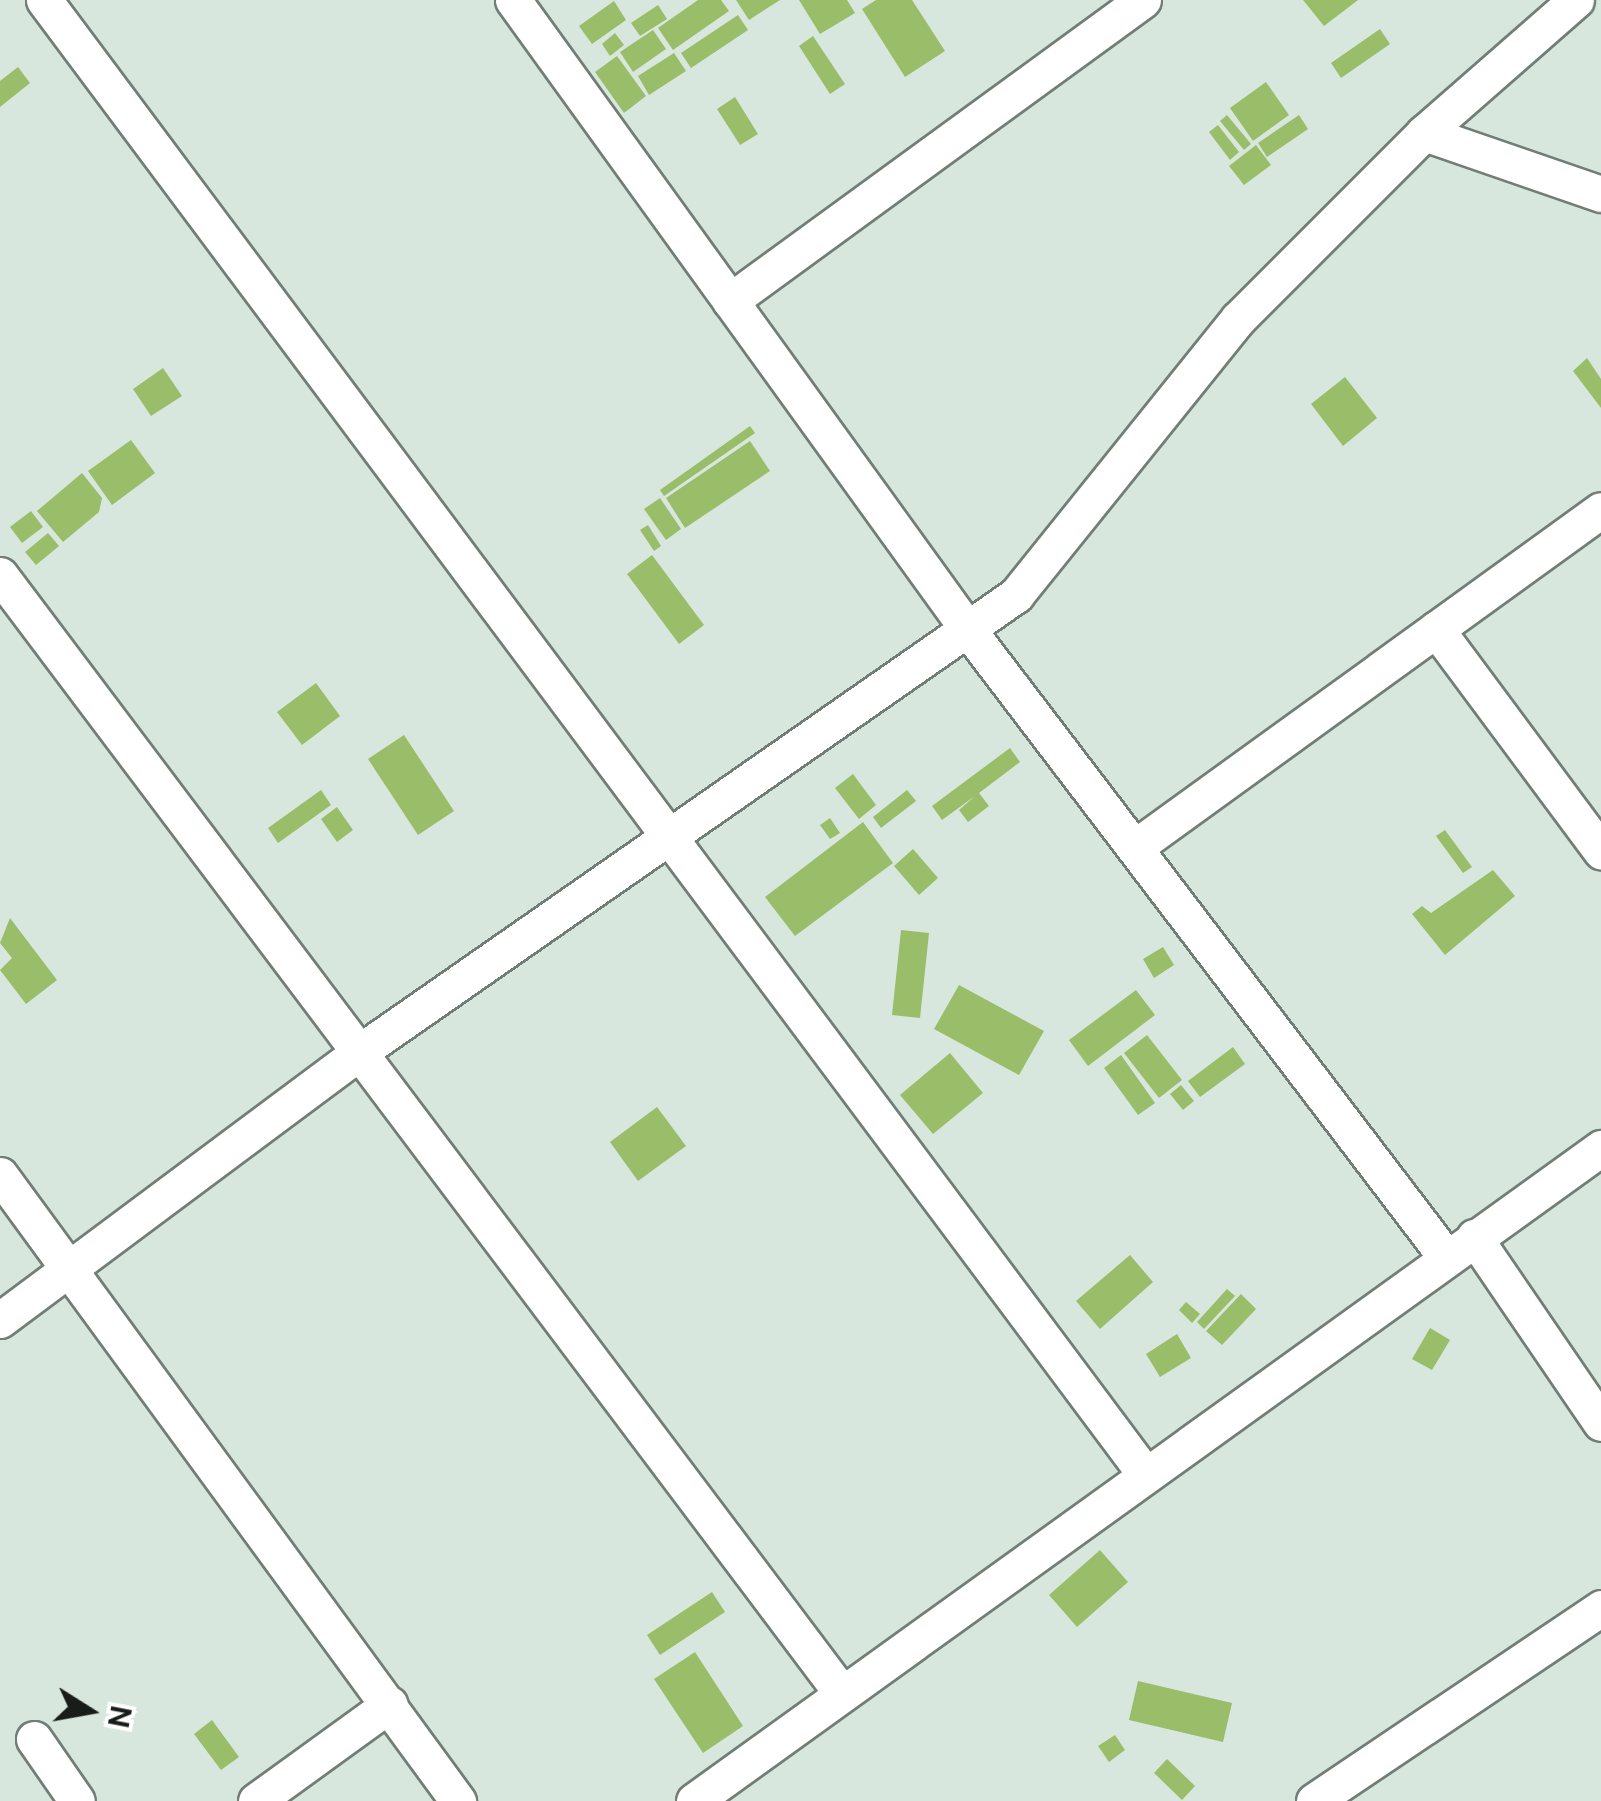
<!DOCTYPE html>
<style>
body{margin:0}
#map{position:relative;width:1601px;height:1801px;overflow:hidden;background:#d8e7dd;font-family:"Public Sans",sans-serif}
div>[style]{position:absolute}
.building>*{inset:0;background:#99bd68}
.roads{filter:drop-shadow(2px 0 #717e75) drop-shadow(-2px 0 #717e75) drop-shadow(0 2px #717e75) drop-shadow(0 -2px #717e75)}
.street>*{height:35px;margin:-17.5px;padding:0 17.5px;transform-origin:17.5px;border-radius:17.5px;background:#fff}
span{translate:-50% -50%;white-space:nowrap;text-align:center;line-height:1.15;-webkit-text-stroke:9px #fff;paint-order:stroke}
.north{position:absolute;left:40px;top:1661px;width:100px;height:100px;-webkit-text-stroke:8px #fff;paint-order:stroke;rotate:101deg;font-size:28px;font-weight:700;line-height:40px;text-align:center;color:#181d1a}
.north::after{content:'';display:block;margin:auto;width:35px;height:45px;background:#181d1a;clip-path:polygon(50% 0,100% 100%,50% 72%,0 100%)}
</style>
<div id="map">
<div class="building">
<div style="clip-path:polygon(698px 0,721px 0,729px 11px,673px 50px,658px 28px)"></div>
<div style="clip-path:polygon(736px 0,780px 0,749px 20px)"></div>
<div style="clip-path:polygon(799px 0,847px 0,855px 13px,820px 34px)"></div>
<div style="clip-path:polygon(876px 0,912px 0,945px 51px,905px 77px,862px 9px)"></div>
<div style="clip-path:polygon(1303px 0,1358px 0,1324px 26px)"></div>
<div style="clip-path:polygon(614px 1px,626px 20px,592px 44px,579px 26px)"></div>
<div style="clip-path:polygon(658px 5px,667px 19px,640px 36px,631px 23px)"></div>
<div style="clip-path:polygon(738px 15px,748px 30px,691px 68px,681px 53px)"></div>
<div style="clip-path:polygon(1380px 29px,1390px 44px,1341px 78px,1331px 63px)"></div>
<div style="clip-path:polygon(653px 30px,666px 49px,633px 72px,620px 52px)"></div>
<div style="clip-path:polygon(615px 33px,624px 45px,610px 56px,602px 44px)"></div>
<div style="clip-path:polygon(813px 36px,845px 84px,830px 94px,799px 46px)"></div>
<div style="clip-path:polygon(674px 53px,686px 71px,649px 95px,638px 76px)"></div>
<div style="clip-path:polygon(617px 56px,646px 96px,624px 113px,595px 72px)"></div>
<div style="clip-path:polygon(18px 67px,30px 83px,0 107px,0 81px)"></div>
<div style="clip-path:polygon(1266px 82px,1289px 115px,1253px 141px,1230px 108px)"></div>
<div style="clip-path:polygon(735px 97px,758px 134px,740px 145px,717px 109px)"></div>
<div style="clip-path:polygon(1227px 115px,1251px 144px,1244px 150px,1220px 121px)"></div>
<div style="clip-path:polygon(1299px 115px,1308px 129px,1267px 157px,1258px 143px)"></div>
<div style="clip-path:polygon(1218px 125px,1239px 152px,1230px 160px,1209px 132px)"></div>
<div style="clip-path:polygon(1256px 145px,1271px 165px,1244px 185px,1229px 166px)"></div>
<div style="clip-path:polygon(1587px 358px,1601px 379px,1601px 408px,1573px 371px)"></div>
<div style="clip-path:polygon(163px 368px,182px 396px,151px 416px,133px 389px)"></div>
<div style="clip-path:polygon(1345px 377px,1377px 418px,1343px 446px,1311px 404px)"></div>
<div style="clip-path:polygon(750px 426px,755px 433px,664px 496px,660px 490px)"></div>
<div style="clip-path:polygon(131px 440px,155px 473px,112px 505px,88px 471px)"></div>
<div style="clip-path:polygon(750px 441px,770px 471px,685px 528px,666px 498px)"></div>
<div style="clip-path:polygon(82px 473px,102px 498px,99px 512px,63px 542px,37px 511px)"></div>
<div style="clip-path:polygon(660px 498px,681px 529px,666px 540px,644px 509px)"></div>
<div style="clip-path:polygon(31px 511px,43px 527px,22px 543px,10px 527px)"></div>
<div style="clip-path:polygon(648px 525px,661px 546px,654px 551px,640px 530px)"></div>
<div style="clip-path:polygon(48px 533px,59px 546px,36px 565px,25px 552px)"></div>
<div style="clip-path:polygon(652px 555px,704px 625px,679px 644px,627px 574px)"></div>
<div style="clip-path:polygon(316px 683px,340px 716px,302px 745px,277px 712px)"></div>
<div style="clip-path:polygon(404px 735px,454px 811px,418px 835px,368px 759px)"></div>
<div style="clip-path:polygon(1010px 748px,1020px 762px,979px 793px,989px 806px,968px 822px,959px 810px,975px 796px,942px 820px,932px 806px)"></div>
<div style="clip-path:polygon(853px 774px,876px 805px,859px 819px,835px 788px)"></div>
<div style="clip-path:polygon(321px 790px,331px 805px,278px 843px,268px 828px)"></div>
<div style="clip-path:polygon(907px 790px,916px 801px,881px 828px,873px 817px)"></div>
<div style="clip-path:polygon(337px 807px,353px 830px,337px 842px,321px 819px)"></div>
<div style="clip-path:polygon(830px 818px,840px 833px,830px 839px,820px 825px)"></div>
<div style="clip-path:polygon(863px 822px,893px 863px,795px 936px,765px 897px)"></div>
<div style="clip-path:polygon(1445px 830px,1472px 867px,1463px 873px,1436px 836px)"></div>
<div style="clip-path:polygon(913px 849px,938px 878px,919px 895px,894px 866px)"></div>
<div style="clip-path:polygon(1493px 870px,1515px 896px,1445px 955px,1412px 914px,1422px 906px,1431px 913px)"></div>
<div style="clip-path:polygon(10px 918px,57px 980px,26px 1004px,0 970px,12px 958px,0 943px)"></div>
<div style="clip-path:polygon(901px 930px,929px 933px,920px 1018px,892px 1015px)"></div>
<div style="clip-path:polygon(1163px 947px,1174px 965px,1154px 978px,1143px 959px)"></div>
<div style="clip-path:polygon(959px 985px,1044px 1031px,1019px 1075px,934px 1029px)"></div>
<div style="clip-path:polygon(1136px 990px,1155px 1015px,1088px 1066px,1069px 1040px)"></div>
<div style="clip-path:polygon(1147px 1035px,1182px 1080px,1159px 1098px,1124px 1053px)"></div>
<div style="clip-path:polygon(1233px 1047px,1245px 1064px,1200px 1097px,1188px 1081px)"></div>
<div style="clip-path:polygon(950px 1053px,983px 1093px,933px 1134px,900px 1095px)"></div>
<div style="clip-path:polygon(1121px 1055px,1155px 1103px,1138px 1115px,1104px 1068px)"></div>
<div style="clip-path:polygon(1181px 1085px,1194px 1101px,1183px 1110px,1170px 1094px)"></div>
<div style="clip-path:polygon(657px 1107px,686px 1146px,638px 1181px,610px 1142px)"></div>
<div style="clip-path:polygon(1130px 1255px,1153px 1282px,1100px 1329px,1076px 1301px)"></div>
<div style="clip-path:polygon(1227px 1289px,1235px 1296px,1204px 1329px,1197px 1322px)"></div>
<div style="clip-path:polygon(1241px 1294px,1256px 1309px,1222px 1345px,1206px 1331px)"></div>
<div style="clip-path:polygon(1186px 1302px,1200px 1314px,1192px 1323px,1179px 1310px)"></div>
<div style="clip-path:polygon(1430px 1328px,1450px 1340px,1432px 1370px,1412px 1359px)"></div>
<div style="clip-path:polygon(1177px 1334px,1191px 1358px,1160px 1377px,1146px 1354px)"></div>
<div style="clip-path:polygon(1100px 1550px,1128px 1582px,1077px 1627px,1049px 1595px)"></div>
<div style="clip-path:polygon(712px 1592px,725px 1612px,660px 1655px,647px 1635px)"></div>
<div style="clip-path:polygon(695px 1652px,743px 1726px,703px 1753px,654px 1679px)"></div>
<div style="clip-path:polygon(1138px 1681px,1232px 1703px,1223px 1742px,1129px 1720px)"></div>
<div style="clip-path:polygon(212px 1720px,239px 1757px,221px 1770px,194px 1734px)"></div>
<div style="clip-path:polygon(1115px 1735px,1125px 1750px,1109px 1762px,1098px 1746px)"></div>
<div style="clip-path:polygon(1167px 1759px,1195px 1786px,1182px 1800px,1154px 1773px)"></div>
</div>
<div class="roads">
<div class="street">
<div style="left:44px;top:0;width:1836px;rotate:53.24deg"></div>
<div style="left:513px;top:0;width:779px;rotate:54.15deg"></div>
<div style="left:969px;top:631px;width:787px;rotate:52.69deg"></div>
<div style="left:1424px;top:133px;width:187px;rotate:19deg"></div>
<div style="left:730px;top:301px;width:511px;rotate:-36.09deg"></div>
<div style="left:0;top:575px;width:1397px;rotate:53.03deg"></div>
<div style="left:1436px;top:629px;width:277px;rotate:53.4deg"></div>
<div style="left:1138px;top:845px;width:571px;rotate:-35.89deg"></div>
<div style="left:0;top:1175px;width:776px;rotate:53.81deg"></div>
<div style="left:1474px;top:1237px;width:225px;rotate:55.7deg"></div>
<div style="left:0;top:1320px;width:447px;rotate:-36.7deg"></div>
<div style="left:358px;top:1053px;width:802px;rotate:-34.84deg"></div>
<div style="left:1016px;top:595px;width:354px;rotate:-51.2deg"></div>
<div style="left:1238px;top:319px;width:263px;rotate:-45deg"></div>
<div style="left:1424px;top:133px;width:202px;rotate:-41.2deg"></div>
<div style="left:34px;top:1739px;width:75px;rotate:55.3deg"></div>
<div style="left:256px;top:1801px;width:165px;rotate:-35.9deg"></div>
<div style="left:694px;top:1801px;width:1118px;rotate:-35.75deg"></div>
<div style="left:1314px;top:1801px;width:346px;rotate:-33.9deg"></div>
</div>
</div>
<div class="north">N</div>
</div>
